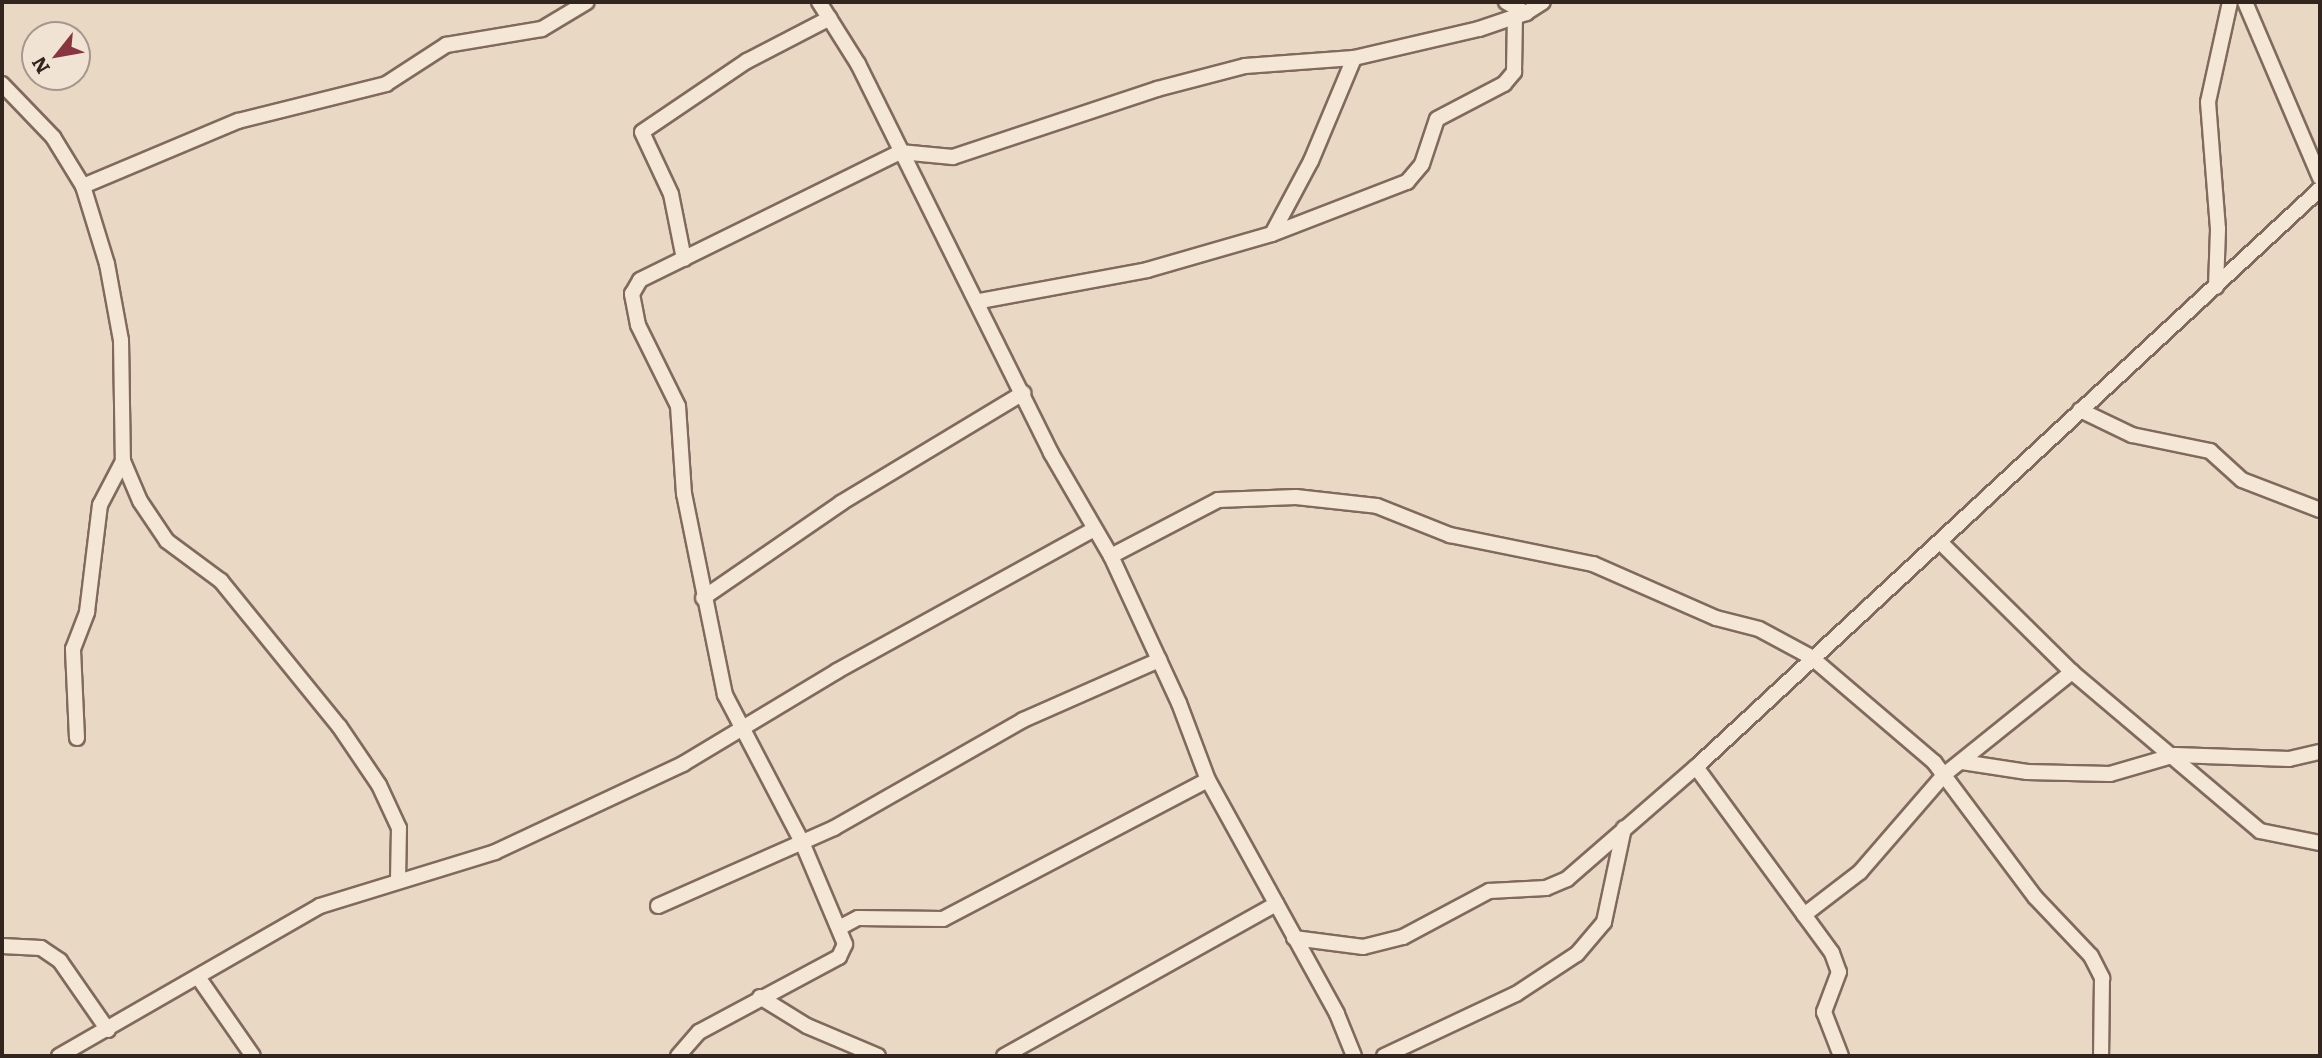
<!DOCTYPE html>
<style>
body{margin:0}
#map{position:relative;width:2322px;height:1058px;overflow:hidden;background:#e8d8c4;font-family:Literata,serif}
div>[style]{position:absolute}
.roads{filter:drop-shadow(2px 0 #806a5d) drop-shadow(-2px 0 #806a5d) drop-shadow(0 2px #806a5d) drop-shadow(0 -2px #806a5d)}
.street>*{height:14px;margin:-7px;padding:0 7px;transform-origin:7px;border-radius:7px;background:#f4e7d6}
span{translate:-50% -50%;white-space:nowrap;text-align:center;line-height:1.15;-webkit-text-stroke:7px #f1e3d3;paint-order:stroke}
.frame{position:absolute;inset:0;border:4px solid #32251f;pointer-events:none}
.north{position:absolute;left:21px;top:21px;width:70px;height:70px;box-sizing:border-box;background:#f1e3d3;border:2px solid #a5978b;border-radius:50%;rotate:239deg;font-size:19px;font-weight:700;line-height:28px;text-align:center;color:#32251f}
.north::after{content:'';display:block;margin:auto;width:24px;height:32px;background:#883441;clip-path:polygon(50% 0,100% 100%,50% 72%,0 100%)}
</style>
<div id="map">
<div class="roads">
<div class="street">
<div style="left:819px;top:2px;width:73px;rotate:57.8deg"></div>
<div style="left:858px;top:64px;width:434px;rotate:63.6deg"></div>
<div style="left:1051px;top:453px;width:119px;rotate:59.8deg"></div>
<div style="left:1111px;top:556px;width:162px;rotate:65.2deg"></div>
<div style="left:1179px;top:703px;width:82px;rotate:69.4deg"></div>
<div style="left:1208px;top:780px;width:267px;rotate:61.1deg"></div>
<div style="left:1337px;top:1014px;width:45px;rotate:68deg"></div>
<div style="left:1506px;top:2px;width:23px;rotate:29deg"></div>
<div style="left:2245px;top:2px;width:191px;rotate:66.9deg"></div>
<div style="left:2px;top:84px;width:74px;rotate:46.1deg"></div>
<div style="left:53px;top:137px;width:57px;rotate:58.5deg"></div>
<div style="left:83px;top:186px;width:82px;rotate:72.9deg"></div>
<div style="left:107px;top:264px;width:77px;rotate:79.6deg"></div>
<div style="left:121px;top:340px;width:121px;rotate:89.1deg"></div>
<div style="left:123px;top:461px;width:43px;rotate:67deg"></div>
<div style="left:140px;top:501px;width:48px;rotate:56deg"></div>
<div style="left:167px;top:541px;width:67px;rotate:36.5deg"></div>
<div style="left:221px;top:581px;width:187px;rotate:50.9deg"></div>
<div style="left:339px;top:726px;width:71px;rotate:55.9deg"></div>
<div style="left:379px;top:785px;width:47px;rotate:65.1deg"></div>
<div style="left:399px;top:828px;width:53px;rotate:91.1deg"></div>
<div style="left:83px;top:186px;width:168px;rotate:-22.8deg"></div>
<div style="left:238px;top:121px;width:153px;rotate:-14deg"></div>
<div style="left:386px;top:84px;width:72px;rotate:-33deg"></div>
<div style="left:446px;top:45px;width:97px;rotate:-9.5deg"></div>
<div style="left:542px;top:29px;width:52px;rotate:-31deg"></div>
<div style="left:1272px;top:234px;width:83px;rotate:-61.9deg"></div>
<div style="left:1311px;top:161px;width:112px;rotate:-67.3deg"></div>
<div style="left:684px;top:259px;width:66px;rotate:-101.3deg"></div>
<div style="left:671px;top:194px;width:68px;rotate:-115.1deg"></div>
<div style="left:642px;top:132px;width:127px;rotate:-34.1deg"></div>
<div style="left:747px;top:61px;width:93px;rotate:-27.4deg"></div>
<div style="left:2216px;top:287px;width:58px;rotate:-88deg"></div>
<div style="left:2218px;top:229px;width:127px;rotate:-94.5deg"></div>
<div style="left:2208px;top:102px;width:102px;rotate:-77.6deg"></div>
<div style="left:980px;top:301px;width:170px;rotate:-10.5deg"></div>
<div style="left:1147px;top:270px;width:130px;rotate:-16.1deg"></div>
<div style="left:1272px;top:234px;width:145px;rotate:-21.1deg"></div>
<div style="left:1407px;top:182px;width:23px;rotate:-50deg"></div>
<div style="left:1422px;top:164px;width:47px;rotate:-71.6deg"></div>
<div style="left:1437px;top:119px;width:76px;rotate:-27.6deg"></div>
<div style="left:1504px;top:84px;width:16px;rotate:-50deg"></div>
<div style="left:1514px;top:72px;width:55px;rotate:-89deg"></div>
<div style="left:2080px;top:410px;width:58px;rotate:25.7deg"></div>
<div style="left:2132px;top:435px;width:80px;rotate:11.6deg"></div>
<div style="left:2210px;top:451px;width:43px;rotate:42.2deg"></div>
<div style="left:2242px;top:480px;width:84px;rotate:21deg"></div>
<div style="left:1940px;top:542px;width:185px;rotate:44.6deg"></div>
<div style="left:2072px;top:672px;width:246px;rotate:40.2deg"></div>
<div style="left:2260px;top:831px;width:61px;rotate:11.3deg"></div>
<div style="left:1111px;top:556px;width:121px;rotate:-27.6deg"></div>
<div style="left:1218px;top:500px;width:78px;rotate:-2.2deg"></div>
<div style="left:1296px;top:497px;width:81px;rotate:6.3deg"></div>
<div style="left:1377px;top:506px;width:79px;rotate:21.7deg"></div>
<div style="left:1450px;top:535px;width:146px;rotate:11.5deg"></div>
<div style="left:1593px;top:564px;width:134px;rotate:23.7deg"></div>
<div style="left:1716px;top:618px;width:44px;rotate:14.3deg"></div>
<div style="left:1759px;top:629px;width:59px;rotate:28.3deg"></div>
<div style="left:1811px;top:657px;width:162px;rotate:40.5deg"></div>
<div style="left:1934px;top:762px;width:169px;rotate:53.2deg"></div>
<div style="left:2035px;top:897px;width:81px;rotate:46.5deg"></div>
<div style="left:2091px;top:956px;width:25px;rotate:63deg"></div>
<div style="left:2102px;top:978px;width:78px;rotate:90.7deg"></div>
<div style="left:703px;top:598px;width:168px;rotate:-34.5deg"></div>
<div style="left:841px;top:503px;width:213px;rotate:-31.1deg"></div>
<div style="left:77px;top:738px;width:89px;rotate:-92.6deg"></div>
<div style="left:73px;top:649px;width:40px;rotate:-69deg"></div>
<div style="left:87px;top:612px;width:108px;rotate:-83.1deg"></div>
<div style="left:100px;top:505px;width:50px;rotate:-62.4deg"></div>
<div style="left:1962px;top:762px;width:66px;rotate:8.7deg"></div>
<div style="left:2027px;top:772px;width:83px;rotate:1.4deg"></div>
<div style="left:2110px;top:774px;width:68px;rotate:-16.3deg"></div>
<div style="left:2175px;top:755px;width:114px;rotate:2deg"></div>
<div style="left:2289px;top:759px;width:32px;rotate:-13deg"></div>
<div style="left:1696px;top:767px;width:230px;rotate:53.8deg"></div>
<div style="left:1832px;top:953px;width:20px;rotate:70deg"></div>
<div style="left:1839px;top:972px;width:43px;rotate:110.6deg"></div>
<div style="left:1824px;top:1012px;width:47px;rotate:68.9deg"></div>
<div style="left:658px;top:906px;width:193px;rotate:-23.9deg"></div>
<div style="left:834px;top:828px;width:218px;rotate:-29.7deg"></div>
<div style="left:1023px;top:720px;width:149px;rotate:-23.8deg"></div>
<div style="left:1804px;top:915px;width:71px;rotate:-37.5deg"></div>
<div style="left:1860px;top:872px;width:130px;rotate:-49.1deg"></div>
<div style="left:1945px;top:774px;width:163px;rotate:-38.8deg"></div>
<div style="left:839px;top:928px;width:21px;rotate:-28deg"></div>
<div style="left:858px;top:918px;width:85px;rotate:0.7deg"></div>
<div style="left:943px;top:919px;width:299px;rotate:-27.7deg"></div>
<div style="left:1294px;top:938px;width:70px;rotate:7.4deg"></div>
<div style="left:1363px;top:947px;width:41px;rotate:-14deg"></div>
<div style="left:1403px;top:937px;width:98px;rotate:-28.1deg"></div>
<div style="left:1489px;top:891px;width:57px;rotate:-3deg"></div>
<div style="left:1546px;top:888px;width:23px;rotate:-23deg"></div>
<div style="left:1567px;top:879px;width:171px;rotate:-41deg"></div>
<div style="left:1696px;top:767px;width:851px;rotate:-42.81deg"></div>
<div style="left:2px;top:946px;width:39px;rotate:3deg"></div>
<div style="left:41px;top:948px;width:23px;rotate:34deg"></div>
<div style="left:60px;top:961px;width:84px;rotate:55.2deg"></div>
<div style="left:198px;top:977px;width:96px;rotate:55.2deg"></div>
<div style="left:760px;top:997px;width:55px;rotate:31.7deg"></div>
<div style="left:807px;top:1026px;width:77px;rotate:22.9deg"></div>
<div style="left:59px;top:1056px;width:301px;rotate:-29.9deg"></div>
<div style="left:320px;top:906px;width:183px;rotate:-17.1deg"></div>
<div style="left:495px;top:852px;width:208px;rotate:-25.1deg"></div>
<div style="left:683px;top:764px;width:180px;rotate:-31.1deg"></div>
<div style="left:837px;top:671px;width:294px;rotate:-28.9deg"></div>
<div style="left:678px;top:1056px;width:32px;rotate:-49deg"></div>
<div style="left:699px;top:1032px;width:159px;rotate:-28.2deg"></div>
<div style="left:839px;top:957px;width:14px;rotate:-65deg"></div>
<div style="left:845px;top:944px;width:111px;rotate:-112.9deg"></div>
<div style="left:802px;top:842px;width:166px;rotate:-117.6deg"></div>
<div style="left:725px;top:695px;width:205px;rotate:-101.5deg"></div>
<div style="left:684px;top:494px;width:88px;rotate:-93.9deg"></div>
<div style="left:678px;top:406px;width:90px;rotate:-116.3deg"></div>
<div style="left:638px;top:325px;width:32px;rotate:-101deg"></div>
<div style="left:632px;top:294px;width:16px;rotate:-60deg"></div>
<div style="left:640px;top:280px;width:290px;rotate:-26.2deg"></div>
<div style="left:900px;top:152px;width:53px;rotate:5.4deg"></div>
<div style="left:953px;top:157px;width:215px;rotate:-18.4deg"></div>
<div style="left:1157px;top:89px;width:91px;rotate:-14.6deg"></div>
<div style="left:1245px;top:66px;width:109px;rotate:-4.2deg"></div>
<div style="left:1354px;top:58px;width:128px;rotate:-13.1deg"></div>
<div style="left:1479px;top:29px;width:50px;rotate:-18.8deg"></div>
<div style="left:1526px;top:13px;width:20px;rotate:-33deg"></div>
<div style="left:1004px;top:1056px;width:312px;rotate:-29.2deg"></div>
<div style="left:1384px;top:1056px;width:146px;rotate:-25.2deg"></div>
<div style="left:1516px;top:994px;width:73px;rotate:-33.3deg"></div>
<div style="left:1577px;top:954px;width:42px;rotate:-49.8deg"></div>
<div style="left:1604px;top:922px;width:96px;rotate:-78deg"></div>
</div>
</div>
<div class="frame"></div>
<div class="north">N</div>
</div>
